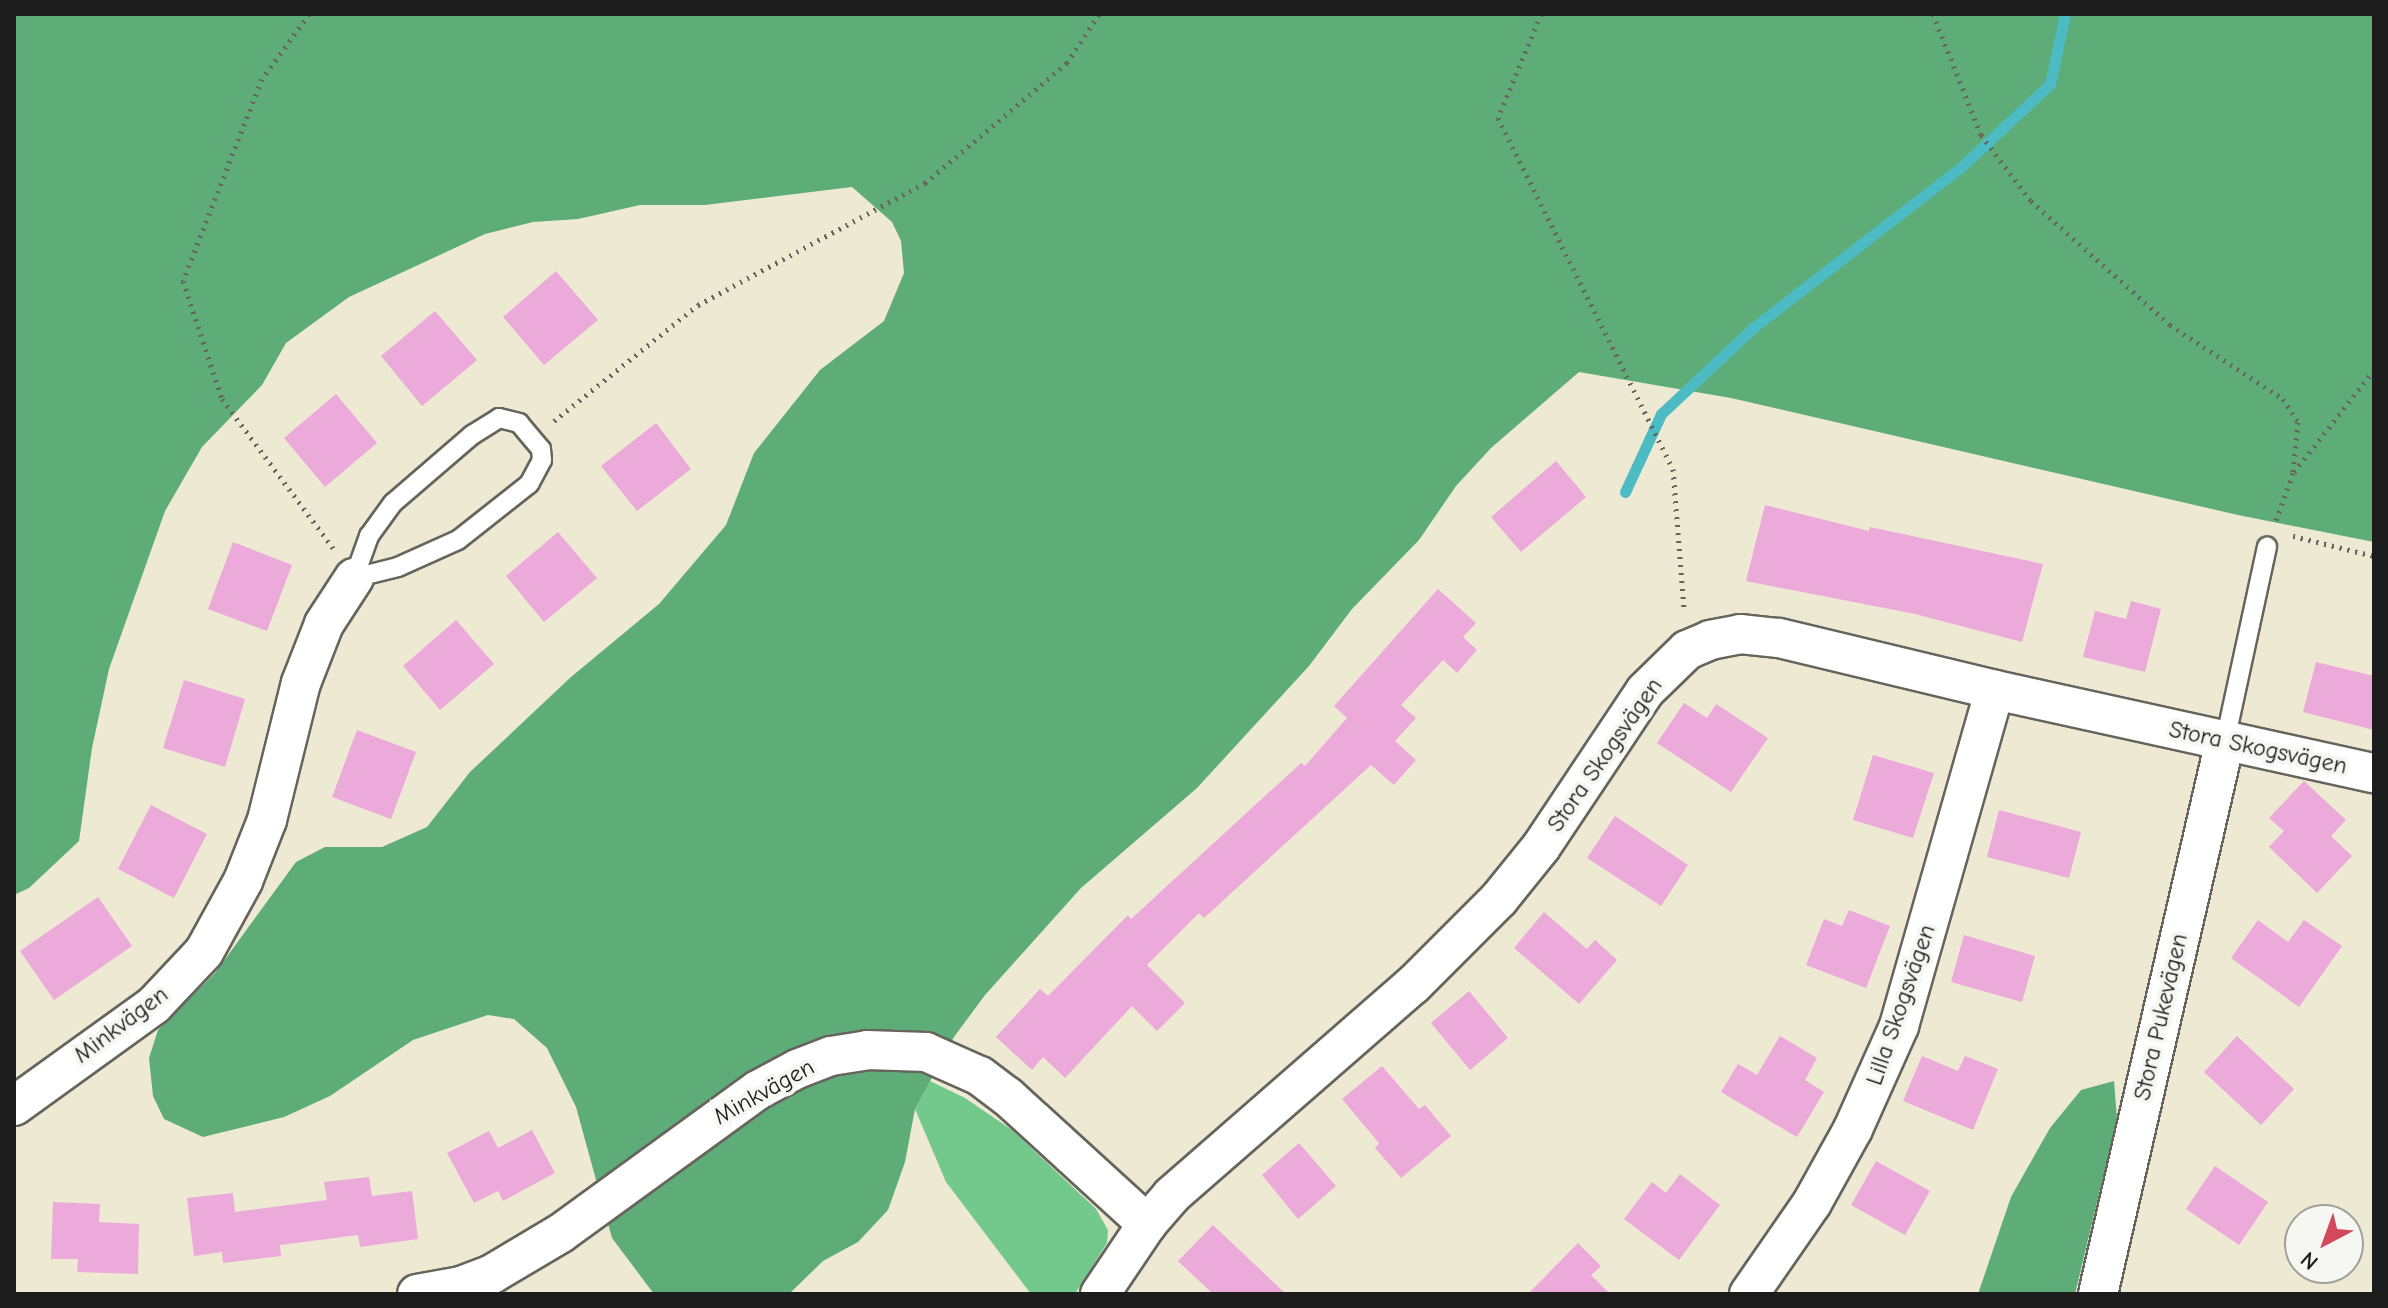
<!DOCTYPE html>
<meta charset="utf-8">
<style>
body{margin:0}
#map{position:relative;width:2388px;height:1308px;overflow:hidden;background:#eee9d3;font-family:"Comic Neue",sans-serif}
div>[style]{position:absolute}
.green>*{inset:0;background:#73c88c}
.forest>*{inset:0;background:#5eac78}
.stream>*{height:11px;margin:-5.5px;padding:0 5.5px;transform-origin:5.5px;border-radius:5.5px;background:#4dbbc4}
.building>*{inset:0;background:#ebaad9}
.path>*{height:5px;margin-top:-2.5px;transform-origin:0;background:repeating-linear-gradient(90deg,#66645c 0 2px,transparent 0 8px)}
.roads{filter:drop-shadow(2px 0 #66645c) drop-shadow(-2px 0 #66645c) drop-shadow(0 2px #66645c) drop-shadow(0 -2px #66645c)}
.service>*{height:18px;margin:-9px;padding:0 9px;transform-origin:9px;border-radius:9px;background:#fff}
.minor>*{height:38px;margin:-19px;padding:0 19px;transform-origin:19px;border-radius:19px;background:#fff}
span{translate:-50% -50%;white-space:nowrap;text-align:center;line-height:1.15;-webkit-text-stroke:8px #f6f6f2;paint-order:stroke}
.street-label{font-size:24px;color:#1c1c1c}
.frame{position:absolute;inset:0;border:16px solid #1c1c1c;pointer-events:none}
.north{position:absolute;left:2284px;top:1204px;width:80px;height:80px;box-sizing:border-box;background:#f6f6f2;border:2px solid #9f9f9c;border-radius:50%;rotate:221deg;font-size:22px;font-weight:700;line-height:32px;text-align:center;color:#1c1c1c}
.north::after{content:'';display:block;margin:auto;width:28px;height:36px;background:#d1495b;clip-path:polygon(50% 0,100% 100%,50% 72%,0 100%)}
</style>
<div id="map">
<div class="green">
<div style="clip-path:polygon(930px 1081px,965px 1098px,1012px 1130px,1096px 1209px,1108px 1230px,1107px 1243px,1075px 1294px,1031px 1294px,946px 1182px,915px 1109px)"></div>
</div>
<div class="forest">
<div style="clip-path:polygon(14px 14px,2374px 14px,2374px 542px,2238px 515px,1731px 398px,1579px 372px,1491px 448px,1456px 486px,1419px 540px,1352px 609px,1309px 666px,1197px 788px,1081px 888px,985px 995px,954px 1037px,915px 1109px,905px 1162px,888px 1210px,858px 1242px,823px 1261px,789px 1294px,654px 1294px,612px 1238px,576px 1107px,547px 1048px,514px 1019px,488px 1015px,413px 1040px,330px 1096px,284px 1117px,203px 1137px,164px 1119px,153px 1096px,149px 1058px,158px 1030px,215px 973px,296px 862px,325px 847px,382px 847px,427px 827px,470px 772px,571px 677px,659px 604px,726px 525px,754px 453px,820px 370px,884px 321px,904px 273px,901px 241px,892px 222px,852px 187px,705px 205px,640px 205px,578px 219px,533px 222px,485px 234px,349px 297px,286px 343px,262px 385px,202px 447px,165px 511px,109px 669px,92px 748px,79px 841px,29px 888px,14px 895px)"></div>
<div style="clip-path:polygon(2114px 1081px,2117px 1119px,2075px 1294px,1978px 1294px,2011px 1197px,2050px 1128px,2081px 1090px)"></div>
</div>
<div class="stream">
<div style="left:1625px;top:492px;width:86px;rotate:-65.2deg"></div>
<div style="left:1661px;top:414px;width:127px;rotate:-43.1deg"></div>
<div style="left:1754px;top:327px;width:260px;rotate:-37.7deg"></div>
<div style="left:1960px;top:168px;width:123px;rotate:-43deg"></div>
<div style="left:2050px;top:84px;width:72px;rotate:-77.9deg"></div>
</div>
<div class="building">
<div style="clip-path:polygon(556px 271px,598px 320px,544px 365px,503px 317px)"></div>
<div style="clip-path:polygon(435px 311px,477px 360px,422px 406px,381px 356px)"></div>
<div style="clip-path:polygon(336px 394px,377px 443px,325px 487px,284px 438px)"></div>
<div style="clip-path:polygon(656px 423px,691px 469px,637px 511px,601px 466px)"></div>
<div style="clip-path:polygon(1556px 461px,1586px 497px,1521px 552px,1491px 517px)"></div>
<div style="clip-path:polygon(1765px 505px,1869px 531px,1870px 527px,2043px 564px,2022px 642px,1915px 614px,1746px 581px)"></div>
<div style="clip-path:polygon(558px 532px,597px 578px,544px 622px,506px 576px)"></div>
<div style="clip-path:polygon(233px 542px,292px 565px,267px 631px,208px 609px)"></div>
<div style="clip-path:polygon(1438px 589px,1476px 623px,1463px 637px,1477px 650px,1457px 673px,1443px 660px,1401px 705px,1416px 718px,1395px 741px,1416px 760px,1394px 785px,1371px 765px,1204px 918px,1199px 913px,1147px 965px,1185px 1003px,1157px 1031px,1132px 1006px,1065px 1078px,1043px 1057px,1032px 1070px,996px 1037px,1040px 989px,1048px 996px,1128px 915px,1131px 919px,1301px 763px,1305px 766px,1347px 718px,1334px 706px)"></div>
<div style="clip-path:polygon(2131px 601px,2161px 609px,2145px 672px,2083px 657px,2095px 611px,2126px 619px)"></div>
<div style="clip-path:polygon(456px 620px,494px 664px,440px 710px,403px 666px)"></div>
<div style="clip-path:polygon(2316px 662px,2374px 676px,2374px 730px,2303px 712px)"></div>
<div style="clip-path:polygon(184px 680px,245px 699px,225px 767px,163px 748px)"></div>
<div style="clip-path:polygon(1684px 703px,1707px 718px,1716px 704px,1768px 738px,1731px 792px,1657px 743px)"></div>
<div style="clip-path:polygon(357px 730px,416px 752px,391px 819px,332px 797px)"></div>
<div style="clip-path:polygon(1873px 755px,1934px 773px,1913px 838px,1853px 820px)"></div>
<div style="clip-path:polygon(2304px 781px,2346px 820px,2331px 836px,2352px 856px,2317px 893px,2269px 847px,2284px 831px,2269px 818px)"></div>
<div style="clip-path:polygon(151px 805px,207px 834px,174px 898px,118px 869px)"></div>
<div style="clip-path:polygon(1999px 810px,2081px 832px,2069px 878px,1987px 857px)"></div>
<div style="clip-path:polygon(1615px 816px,1688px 865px,1661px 906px,1587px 858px)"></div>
<div style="clip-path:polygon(98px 897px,132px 946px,54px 1000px,20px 951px)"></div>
<div style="clip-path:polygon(1849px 910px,1890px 926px,1866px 988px,1806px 965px,1824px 919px,1842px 926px)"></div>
<div style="clip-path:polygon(1544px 912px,1587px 949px,1595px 940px,1617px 960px,1579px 1004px,1514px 948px)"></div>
<div style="clip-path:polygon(2258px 920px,2288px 942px,2304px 920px,2342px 946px,2299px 1007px,2231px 958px)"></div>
<div style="clip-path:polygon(1964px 935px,2035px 956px,2022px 1002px,1951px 982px)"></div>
<div style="clip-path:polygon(1469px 991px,1508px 1038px,1470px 1070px,1431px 1023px)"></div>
<div style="clip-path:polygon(1780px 1036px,1817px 1058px,1805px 1080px,1824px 1092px,1797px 1137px,1721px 1092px,1738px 1064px,1757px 1075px)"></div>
<div style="clip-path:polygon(2237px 1036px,2294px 1089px,2261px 1125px,2204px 1072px)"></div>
<div style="clip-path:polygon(1922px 1056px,1958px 1071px,1965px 1056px,1998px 1069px,1973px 1130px,1903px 1101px)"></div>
<div style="clip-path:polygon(1382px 1066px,1419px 1109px,1425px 1105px,1451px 1136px,1401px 1178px,1375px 1148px,1379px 1143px,1342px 1099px)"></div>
<div style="clip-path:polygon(532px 1130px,555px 1173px,503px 1201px,498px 1191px,474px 1203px,447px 1153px,489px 1131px,498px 1148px)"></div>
<div style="clip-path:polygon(1299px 1143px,1336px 1186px,1298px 1219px,1262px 1175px)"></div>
<div style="clip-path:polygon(1876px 1161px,1930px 1191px,1905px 1235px,1851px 1205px)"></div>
<div style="clip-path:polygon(2215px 1166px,2268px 1202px,2239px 1245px,2186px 1209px)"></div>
<div style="clip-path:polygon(1680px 1174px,1720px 1205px,1679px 1260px,1624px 1219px,1652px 1182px,1666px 1193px)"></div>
<div style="clip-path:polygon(369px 1177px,372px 1196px,412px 1191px,418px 1239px,360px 1247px,358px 1235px,280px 1245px,281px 1256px,223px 1263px,222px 1252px,194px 1256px,187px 1198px,233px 1193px,235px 1212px,327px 1200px,324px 1182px)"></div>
<div style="clip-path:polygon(53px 1202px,100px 1204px,99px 1222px,139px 1224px,138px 1274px,77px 1272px,78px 1259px,51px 1259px)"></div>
<div style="clip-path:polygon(1213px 1225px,1286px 1294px,1213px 1294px,1178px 1261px)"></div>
<div style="clip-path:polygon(1578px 1243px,1601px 1266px,1591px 1275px,1610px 1294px,1528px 1294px)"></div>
</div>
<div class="path">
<div style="left:309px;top:14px;width:80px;rotate:125.9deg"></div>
<div style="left:262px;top:79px;width:217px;rotate:111.4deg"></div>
<div style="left:183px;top:281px;width:124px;rotate:71.7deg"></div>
<div style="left:222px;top:399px;width:186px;rotate:53.3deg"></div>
<div style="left:1541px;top:14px;width:113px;rotate:112.5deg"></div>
<div style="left:1498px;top:118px;width:392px;rotate:63.5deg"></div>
<div style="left:1673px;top:469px;width:140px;rotate:85.5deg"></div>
<div style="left:1933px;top:14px;width:130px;rotate:68.4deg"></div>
<div style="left:1981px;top:135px;width:83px;rotate:52.9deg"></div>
<div style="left:2031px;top:201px;width:186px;rotate:41.7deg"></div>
<div style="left:2170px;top:325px;width:135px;rotate:33.2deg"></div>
<div style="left:2283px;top:399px;width:27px;rotate:57deg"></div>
<div style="left:2298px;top:422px;width:51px;rotate:95.6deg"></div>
<div style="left:2293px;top:473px;width:53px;rotate:109.8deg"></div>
<div style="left:554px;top:421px;width:185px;rotate:-38.9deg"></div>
<div style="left:698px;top:305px;width:258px;rotate:-28.3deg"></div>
<div style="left:925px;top:183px;width:186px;rotate:-40.2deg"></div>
<div style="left:1067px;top:63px;width:59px;rotate:-56.9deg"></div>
<div style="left:2294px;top:472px;width:130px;rotate:-51.9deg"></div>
<div style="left:2293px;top:536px;width:83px;rotate:13.9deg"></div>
</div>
<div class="roads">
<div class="service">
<div style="left:499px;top:418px;width:21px;rotate:14deg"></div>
<div style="left:519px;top:423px;width:34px;rotate:50deg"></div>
<div style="left:541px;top:449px;width:11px;rotate:85deg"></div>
<div style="left:542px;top:460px;width:27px;rotate:118deg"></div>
<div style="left:529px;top:484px;width:90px;rotate:141.7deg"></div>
<div style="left:458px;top:540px;width:66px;rotate:155.8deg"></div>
<div style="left:398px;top:567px;width:45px;rotate:166deg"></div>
<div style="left:354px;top:578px;width:45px;rotate:-70.3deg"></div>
<div style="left:369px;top:536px;width:41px;rotate:-54deg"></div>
<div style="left:393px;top:503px;width:104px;rotate:-40.7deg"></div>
<div style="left:472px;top:435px;width:32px;rotate:-32deg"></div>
<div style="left:2225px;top:741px;width:199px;rotate:-77.8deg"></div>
</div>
<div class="minor">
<div style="left:14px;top:1106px;width:173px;rotate:-35.8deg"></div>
<div style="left:154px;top:1005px;width:73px;rotate:-46.7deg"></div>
<div style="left:204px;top:952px;width:81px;rotate:-61.2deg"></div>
<div style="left:243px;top:881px;width:66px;rotate:-68.5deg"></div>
<div style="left:267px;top:820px;width:141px;rotate:-76.1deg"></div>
<div style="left:301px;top:683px;width:63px;rotate:-68.7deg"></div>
<div style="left:324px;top:624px;width:55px;rotate:-56.9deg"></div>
<div style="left:417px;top:1294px;width:45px;rotate:-10.3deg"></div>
<div style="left:461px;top:1286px;width:33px;rotate:-21deg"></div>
<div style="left:492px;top:1274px;width:80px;rotate:-30.7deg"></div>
<div style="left:561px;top:1233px;width:243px;rotate:-36deg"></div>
<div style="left:758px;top:1090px;width:44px;rotate:-28.3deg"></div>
<div style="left:797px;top:1069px;width:36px;rotate:-21deg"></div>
<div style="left:831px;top:1056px;width:36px;rotate:-9deg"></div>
<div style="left:867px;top:1050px;width:59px;rotate:1.9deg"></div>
<div style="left:926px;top:1052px;width:59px;rotate:24deg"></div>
<div style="left:980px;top:1076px;width:34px;rotate:37deg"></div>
<div style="left:1007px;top:1096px;width:190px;rotate:42.4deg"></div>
<div style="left:1100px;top:1294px;width:84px;rotate:-56.1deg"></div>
<div style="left:1147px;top:1224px;width:38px;rotate:-49deg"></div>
<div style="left:1172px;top:1195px;width:320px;rotate:-41.1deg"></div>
<div style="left:1413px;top:985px;width:122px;rotate:-45deg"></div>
<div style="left:1499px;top:899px;width:67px;rotate:-51.1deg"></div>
<div style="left:1541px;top:847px;width:187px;rotate:-56.3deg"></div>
<div style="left:1645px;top:691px;width:59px;rotate:-44.3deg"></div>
<div style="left:1687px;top:650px;width:25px;rotate:-23deg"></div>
<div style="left:1710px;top:640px;width:31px;rotate:-11deg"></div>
<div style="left:1740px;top:634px;width:39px;rotate:6deg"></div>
<div style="left:1779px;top:638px;width:222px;rotate:13.5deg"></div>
<div style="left:1995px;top:690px;width:388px;rotate:12.4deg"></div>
<div style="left:1749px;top:1294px;width:111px;rotate:-55.3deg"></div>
<div style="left:1812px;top:1203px;width:85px;rotate:-61deg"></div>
<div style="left:1853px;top:1129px;width:113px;rotate:-65.9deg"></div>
<div style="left:1899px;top:1026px;width:349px;rotate:-74.1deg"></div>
<div style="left:2098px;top:1294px;width:567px;rotate:-77.07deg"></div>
</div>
</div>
<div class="street-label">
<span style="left:2258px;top:748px;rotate:12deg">Stora Skogsvägen</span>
<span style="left:1605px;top:755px;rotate:-55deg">Stora Skogsvägen</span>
<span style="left:1901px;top:1005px;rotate:-71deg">Lilla Skogsvägen</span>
<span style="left:2161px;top:1017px;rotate:-77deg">Stora Pukevägen</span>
<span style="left:121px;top:1025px;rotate:-37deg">Minkvägen</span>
<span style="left:764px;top:1092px;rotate:-29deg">Minkvägen</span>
</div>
<div class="frame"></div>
<div class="north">N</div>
</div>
